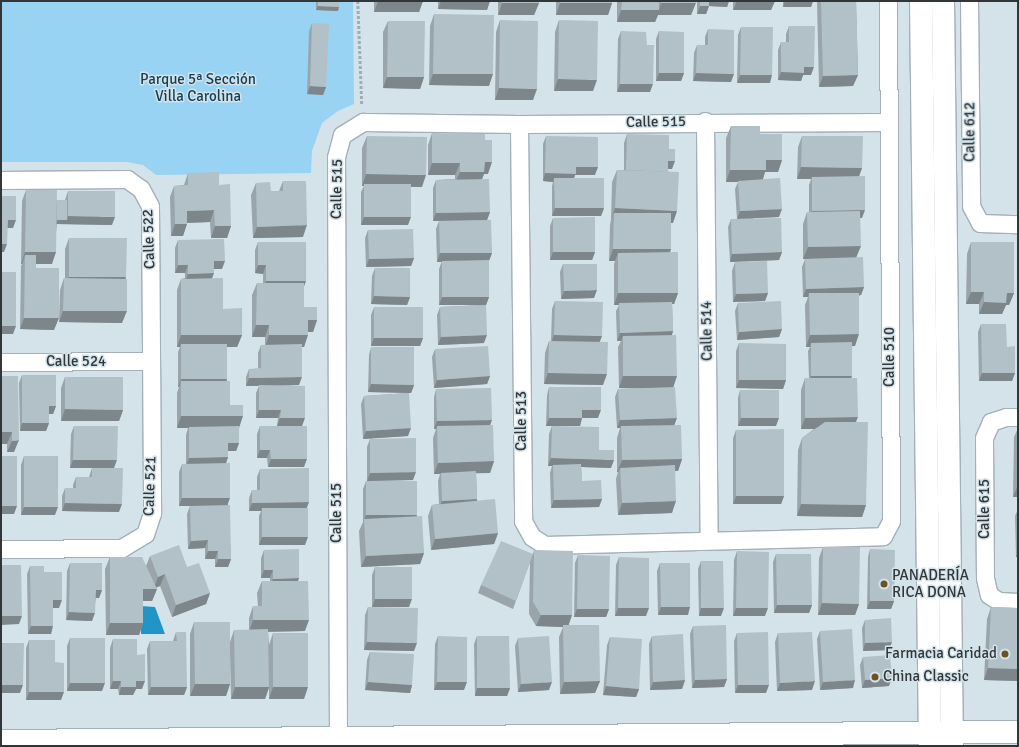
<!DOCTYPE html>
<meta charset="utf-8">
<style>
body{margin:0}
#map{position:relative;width:1019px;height:747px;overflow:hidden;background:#d4e2ea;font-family:Signika,sans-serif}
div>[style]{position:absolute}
.green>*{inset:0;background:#99d3f3}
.water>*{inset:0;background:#2195c8}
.path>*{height:2.5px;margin-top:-1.25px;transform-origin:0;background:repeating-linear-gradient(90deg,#a2adb3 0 3px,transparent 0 5px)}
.roads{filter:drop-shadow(1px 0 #a3b0b7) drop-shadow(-1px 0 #a3b0b7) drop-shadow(0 1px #a3b0b7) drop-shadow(0 -1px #a3b0b7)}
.street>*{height:17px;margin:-8.5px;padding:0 8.5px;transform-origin:8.5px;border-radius:8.5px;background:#fff}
.secondary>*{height:22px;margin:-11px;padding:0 11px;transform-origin:11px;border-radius:11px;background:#fff}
.wall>*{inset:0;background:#99a5ab}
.shaded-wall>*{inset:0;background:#7d868b}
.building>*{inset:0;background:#b2c0c7}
.dots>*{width:11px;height:11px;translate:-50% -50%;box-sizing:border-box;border:2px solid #d4e2ea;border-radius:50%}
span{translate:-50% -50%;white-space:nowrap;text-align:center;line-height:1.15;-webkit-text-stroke:3px #d4e2ea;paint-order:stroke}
.park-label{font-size:15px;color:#113e54}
.street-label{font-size:15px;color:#313639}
.poi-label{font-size:15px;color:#313639}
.left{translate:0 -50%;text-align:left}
.right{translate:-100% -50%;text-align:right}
.frame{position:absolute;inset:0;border:2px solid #313639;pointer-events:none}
</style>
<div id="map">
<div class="green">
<div style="clip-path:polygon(1px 1px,353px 1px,354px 104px,338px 111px,322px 123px,312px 151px,311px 173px,156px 175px,143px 165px,127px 162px,1px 162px)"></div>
</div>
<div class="water">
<div style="clip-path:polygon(141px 606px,155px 607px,165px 634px,141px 634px)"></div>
</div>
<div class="path">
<div style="left:358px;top:1px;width:103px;rotate:87.8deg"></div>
</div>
<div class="roads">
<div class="street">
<div style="left:969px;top:1px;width:205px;rotate:89.4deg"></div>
<div style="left:971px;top:206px;width:19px;rotate:62deg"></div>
<div style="left:980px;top:223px;width:38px;rotate:2deg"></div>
<div style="left:705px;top:121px;width:419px;rotate:89.5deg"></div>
<div style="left:519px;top:124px;width:397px;rotate:89.4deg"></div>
<div style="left:523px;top:521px;width:18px;rotate:61deg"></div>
<div style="left:532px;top:537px;width:15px;rotate:32deg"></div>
<div style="left:545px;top:545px;width:338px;rotate:-1.5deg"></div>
<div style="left:883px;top:536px;width:17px;rotate:-62deg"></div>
<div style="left:891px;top:521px;width:520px;rotate:-90.33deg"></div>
<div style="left:1px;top:180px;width:126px;rotate:-0.5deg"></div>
<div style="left:127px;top:179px;width:17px;rotate:36deg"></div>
<div style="left:141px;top:189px;width:19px;rotate:62deg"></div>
<div style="left:150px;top:206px;width:307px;rotate:89.6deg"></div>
<div style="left:152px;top:513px;width:22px;rotate:108deg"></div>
<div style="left:145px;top:534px;width:27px;rotate:149deg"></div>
<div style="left:122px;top:548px;width:121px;rotate:179.5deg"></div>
<div style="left:1px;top:362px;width:149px;rotate:-0.4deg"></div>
<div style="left:1018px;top:417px;width:12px;rotate:180deg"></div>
<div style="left:1006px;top:417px;width:16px;rotate:162deg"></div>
<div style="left:991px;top:422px;width:17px;rotate:114deg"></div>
<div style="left:984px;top:438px;width:140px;rotate:89.6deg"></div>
<div style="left:985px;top:578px;width:17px;rotate:77deg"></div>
<div style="left:989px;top:595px;width:12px;rotate:31deg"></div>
<div style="left:999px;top:601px;width:19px;rotate:3deg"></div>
<div style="left:338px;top:746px;width:589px;rotate:-90.19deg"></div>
<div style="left:336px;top:157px;width:23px;rotate:-75deg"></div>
<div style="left:342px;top:135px;width:25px;rotate:-32deg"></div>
<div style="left:363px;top:122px;width:156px;rotate:0.7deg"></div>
<div style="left:519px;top:124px;width:370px;rotate:-0.3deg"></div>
</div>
<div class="secondary">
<div style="left:921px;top:1px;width:745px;rotate:89.31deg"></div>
<div style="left:943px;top:1px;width:745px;rotate:89.31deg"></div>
<div style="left:1px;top:741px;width:1017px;rotate:-0.51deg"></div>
</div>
</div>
<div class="wall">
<div style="clip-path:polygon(316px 1px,339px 1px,338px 11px,316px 10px)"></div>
<div style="clip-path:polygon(374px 1px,423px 1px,419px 12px,374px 12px)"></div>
<div style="clip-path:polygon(438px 1px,490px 1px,487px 10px,438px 9px)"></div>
<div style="clip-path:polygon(498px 1px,539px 1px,539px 3px,534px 15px,498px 15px)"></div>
<div style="clip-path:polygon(556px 1px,612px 1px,612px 3px,608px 15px,556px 15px)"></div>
<div style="clip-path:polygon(617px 1px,696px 1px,691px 15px,658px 15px,655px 22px,617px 22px)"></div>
<div style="clip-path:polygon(697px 1px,729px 1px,727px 7px,709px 6px,706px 14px,697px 14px)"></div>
<div style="clip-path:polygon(733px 1px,775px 1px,771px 10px,733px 10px)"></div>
<div style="clip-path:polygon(783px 1px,813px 1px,811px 7px,783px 7px)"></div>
<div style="clip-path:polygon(817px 1px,856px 1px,858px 75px,853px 86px,819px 87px)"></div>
<div style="clip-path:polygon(434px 14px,489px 86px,429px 85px,430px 26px)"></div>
<div style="clip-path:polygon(500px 20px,533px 100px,495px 100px,496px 32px)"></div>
<div style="clip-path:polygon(559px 20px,593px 91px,554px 91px,555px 32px)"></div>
<div style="clip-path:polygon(388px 21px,424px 77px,420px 89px,383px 88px,383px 32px)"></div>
<div style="clip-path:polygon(312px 23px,326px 87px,323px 95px,307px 94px,309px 31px)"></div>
<div style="clip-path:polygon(789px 26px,811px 75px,803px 75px,801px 81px,778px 80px,778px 50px,781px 42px,786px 42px,786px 34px)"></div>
<div style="clip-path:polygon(741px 27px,770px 83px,737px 83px,738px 35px)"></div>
<div style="clip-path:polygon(708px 29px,731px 82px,693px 81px,694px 53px,697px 45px,705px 45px,705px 37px)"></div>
<div style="clip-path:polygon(621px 31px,647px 45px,650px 92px,617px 92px,618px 39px)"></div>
<div style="clip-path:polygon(659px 31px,684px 73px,681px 81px,656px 81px,656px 39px)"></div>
<div style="clip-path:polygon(731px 126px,760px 134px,782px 160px,778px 172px,765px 172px,763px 179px,779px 217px,753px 218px,782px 252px,779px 260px,730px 262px,728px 227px,731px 219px,737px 219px,735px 189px,738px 182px,726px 182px,726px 138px)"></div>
<div style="clip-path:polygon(432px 133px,485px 140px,488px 174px,484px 174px,482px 179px,490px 212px,487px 220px,492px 253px,489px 260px,489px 297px,486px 305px,484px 343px,438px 345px,437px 315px,440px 307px,483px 305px,439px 305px,439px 269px,442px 261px,437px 262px,436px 229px,439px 221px,433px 221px,433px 188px,436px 180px,455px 179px,455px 175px,428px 175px,428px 145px)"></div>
<div style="clip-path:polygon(627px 134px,669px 149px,672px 169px,668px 169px,673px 223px,671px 223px,671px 249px,670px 252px,678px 293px,674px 304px,672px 304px,673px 331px,672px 335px,674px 425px,682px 459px,678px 471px,675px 471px,672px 513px,618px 515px,616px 479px,618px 472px,617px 472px,617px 438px,620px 428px,617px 428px,615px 397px,618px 389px,644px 388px,619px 388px,618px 347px,621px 341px,617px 341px,616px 311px,619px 305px,614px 305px,614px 264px,615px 261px,609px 261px,610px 225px,611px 220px,612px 182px,617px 170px,624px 170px,624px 143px)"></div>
<div style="clip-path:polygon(367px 136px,422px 187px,411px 187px,408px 225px,361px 225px,361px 192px,364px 186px,362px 186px,362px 148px)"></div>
<div style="clip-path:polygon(546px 136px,595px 175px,575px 175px,574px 178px,604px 208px,601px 216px,552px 216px,552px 186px,553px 182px,543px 181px,543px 144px)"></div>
<div style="clip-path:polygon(802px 136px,862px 168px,859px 176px,862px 218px,860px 218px,856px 258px,864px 287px,861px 295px,859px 296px,855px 346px,852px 346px,851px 378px,866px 505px,862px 517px,797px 516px,798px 450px,802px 438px,814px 429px,801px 429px,801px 390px,805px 378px,809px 378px,808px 351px,810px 347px,806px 347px,805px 305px,808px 297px,803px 297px,802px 267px,805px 259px,842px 258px,803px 259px,803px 224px,807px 212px,809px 212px,809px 185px,811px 179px,797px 179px,798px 147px)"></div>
<div style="clip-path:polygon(188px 173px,219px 185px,231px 226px,227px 238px,211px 238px,210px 222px,187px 223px,183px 236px,171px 236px,170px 197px,174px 186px,184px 185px)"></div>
<div style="clip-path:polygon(283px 181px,303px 237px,253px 238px,251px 195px,256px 183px,271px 191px,279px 191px)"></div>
<div style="clip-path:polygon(26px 190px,57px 201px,65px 200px,68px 191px,112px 225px,57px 224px,52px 264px,36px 264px,36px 268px,54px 330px,20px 329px,21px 266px,22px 264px,21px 264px,22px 201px)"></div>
<div style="clip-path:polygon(553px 218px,595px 252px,592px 260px,550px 260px,550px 226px)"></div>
<div style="clip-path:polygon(368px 230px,414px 258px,411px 266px,366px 267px,365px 238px)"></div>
<div style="clip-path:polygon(69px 238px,126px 279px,122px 323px,59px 322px,60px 290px,64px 278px,65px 278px,65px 249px)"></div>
<div style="clip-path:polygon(178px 240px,222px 269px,214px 269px,212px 278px,223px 309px,242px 335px,237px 347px,227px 347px,227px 381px,230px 405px,239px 428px,239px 443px,236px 451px,228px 451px,228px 457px,226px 463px,228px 505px,231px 559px,228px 567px,215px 567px,215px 559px,205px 559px,205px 548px,188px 549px,187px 514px,190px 506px,179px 506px,179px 472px,182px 464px,186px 464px,186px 435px,188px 428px,177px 428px,177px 393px,179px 387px,178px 387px,178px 352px,180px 347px,177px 347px,177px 290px,181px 279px,185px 278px,185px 273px,175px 273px,175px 248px)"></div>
<div style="clip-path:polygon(258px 242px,304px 286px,304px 307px,317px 320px,313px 332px,308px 332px,304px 347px,302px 347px,299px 385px,279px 386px,302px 426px,304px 467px,268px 467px,267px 458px,257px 458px,257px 434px,260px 426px,277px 426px,278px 418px,256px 418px,256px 393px,259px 386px,246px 386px,246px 377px,249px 369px,258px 369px,258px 353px,261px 345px,265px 345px,265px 337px,252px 337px,252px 295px,257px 283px,263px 283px,263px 274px,255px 273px,255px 250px)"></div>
<div style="clip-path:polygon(971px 242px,1014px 293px,1009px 305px,1006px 305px,1002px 314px,979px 314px,979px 304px,966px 304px,967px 254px)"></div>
<div style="clip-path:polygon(735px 262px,768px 293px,765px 301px,733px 302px,732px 271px)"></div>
<div style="clip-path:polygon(563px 264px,594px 298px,561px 299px,560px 272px)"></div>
<div style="clip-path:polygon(375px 268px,410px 297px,407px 305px,371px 304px,372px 276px)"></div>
<div style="clip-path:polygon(555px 301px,600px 342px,603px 385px,544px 384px,545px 353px,549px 341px,551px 341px,552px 309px)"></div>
<div style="clip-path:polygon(738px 303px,782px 329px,779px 337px,737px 340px,735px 311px)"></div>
<div style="clip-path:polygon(374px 307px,423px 338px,420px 346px,371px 346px,371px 315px)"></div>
<div style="clip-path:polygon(981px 324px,1007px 347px,1015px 373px,1012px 381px,979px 381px,978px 332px)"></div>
<div style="clip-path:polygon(739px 343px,786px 380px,783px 389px,736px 388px,736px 351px)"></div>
<div style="clip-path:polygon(371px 347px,414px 385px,411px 393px,409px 393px,408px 436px,363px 439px,361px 404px,364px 396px,408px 393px,368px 392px,369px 355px)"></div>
<div style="clip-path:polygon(435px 349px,490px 376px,487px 384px,434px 388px,432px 357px)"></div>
<div style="clip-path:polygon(22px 375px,56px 406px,53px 414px,49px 414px,49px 423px,46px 431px,20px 431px,19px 383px)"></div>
<div style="clip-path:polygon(18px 376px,14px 452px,7px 452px,7px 444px)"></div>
<div style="clip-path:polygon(65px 377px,123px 410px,119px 421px,61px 421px,61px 388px)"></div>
<div style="clip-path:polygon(549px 387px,598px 418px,582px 418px,580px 426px,546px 426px,547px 395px)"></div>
<div style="clip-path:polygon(436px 389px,490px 425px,494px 461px,490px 473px,476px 473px,477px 500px,498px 533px,494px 544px,431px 550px,428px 516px,432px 505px,439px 504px,438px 481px,440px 474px,434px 474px,433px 438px,436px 429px,434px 429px,434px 397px)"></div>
<div style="clip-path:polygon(740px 390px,776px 426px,738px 426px,738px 398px)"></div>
<div style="clip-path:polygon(74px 426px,114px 468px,119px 512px,62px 511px,62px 496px,65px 488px,73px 488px,73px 485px,76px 477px,89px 477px,92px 468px,112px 468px,70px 468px,71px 434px)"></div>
<div style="clip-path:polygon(552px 426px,599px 450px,611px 468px,581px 467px,582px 481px,602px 499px,599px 507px,551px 508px,550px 473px,552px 466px,548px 466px,549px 434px)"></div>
<div style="clip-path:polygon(1018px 428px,1018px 497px,1013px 497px,1014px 437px)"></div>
<div style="clip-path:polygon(736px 430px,784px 496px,781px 504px,733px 504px,733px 438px)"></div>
<div style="clip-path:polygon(370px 439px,413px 480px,367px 481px,367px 447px)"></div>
<div style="clip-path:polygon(24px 456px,55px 515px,21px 515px,21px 465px)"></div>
<div style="clip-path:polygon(260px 469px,307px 508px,305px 545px,259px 545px,259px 516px,261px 511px,249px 511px,249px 498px,252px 490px,257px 490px,257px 477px)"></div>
<div style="clip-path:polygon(366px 481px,417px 516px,424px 553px,420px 564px,361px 567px,359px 531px,363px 522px,363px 489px)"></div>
<div style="clip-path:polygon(1018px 509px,1018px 557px,1016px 557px,1015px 516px)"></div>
<div style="clip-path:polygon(823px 547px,859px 604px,855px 615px,818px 615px,819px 558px)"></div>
<div style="clip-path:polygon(870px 549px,894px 601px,891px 609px,867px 609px,868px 557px)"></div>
<div style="clip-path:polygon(264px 550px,299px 578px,298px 581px,305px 631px,268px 632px,269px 645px,273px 633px,304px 699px,269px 699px,269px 688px,265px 699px,231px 699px,230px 653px,230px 684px,226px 696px,190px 696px,190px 634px,194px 622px,230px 642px,234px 630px,249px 630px,249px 618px,253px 606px,258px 606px,257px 593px,262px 581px,270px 581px,270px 578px,261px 578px,261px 558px)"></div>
<div style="clip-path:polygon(534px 550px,572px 615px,568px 625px,600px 681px,595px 693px,560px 694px,559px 637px,563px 627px,536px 626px,529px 614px,530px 562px,513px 609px,478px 593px,481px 585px,533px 554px)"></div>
<div style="clip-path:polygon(737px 551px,765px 616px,733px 616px,734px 560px)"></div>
<div style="clip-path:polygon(776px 554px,812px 605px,809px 613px,774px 613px,773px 562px)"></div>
<div style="clip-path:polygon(578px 555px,609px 609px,606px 617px,574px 617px,575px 563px)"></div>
<div style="clip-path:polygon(150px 556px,187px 567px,210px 593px,206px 604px,172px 617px,160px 586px,156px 588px,157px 589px,152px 601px,143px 601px,143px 623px,139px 635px,106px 635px,105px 569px,110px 557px,146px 566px)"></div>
<div style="clip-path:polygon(619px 557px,646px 616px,615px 616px,616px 565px)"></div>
<div style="clip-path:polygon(701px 561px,721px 616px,699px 616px,698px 569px)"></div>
<div style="clip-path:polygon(70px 563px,102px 590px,99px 598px,96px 598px,92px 621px,66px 620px,67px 571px)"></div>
<div style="clip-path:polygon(660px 563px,688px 615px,658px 615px,657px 571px)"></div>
<div style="clip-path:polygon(30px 566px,44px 572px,59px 608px,53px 608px,51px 634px,28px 634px,27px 574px)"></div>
<div style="clip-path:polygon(375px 567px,409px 607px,372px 607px,372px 575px)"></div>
<div style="clip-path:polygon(368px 607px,414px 651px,364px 650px,365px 615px)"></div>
<div style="clip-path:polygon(991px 607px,1018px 608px,1018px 681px,984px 680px,987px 619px)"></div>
<div style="clip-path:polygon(865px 620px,889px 650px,863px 651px,862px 628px)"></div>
<div style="clip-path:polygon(693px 626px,727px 679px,724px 687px,692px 688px,690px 634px)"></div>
<div style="clip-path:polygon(820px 631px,853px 688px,820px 690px,817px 639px)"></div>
<div style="clip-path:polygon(176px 632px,187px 687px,184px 695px,148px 695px,147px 649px,150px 641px,173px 641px)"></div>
<div style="clip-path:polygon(737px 633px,766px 693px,735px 693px,734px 641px)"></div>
<div style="clip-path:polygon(778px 633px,812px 690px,777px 691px,775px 642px)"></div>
<div style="clip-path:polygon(438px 636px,464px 690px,434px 690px,435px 644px)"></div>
<div style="clip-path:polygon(477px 636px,510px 688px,507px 696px,475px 696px,474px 644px)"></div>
<div style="clip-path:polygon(652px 636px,685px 680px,682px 689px,650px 690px,649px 644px)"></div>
<div style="clip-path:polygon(610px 637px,639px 689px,636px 697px,603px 695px,607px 645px)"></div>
<div style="clip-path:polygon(70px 638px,102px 691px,67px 691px,67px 646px)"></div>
<div style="clip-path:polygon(518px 638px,549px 690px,518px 692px,515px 646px)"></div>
<div style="clip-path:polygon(113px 639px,137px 655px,142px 689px,136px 689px,133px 695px,119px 695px,118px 689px,110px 689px,110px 648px)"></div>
<div style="clip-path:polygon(29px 640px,55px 662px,61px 700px,26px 700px,26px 648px)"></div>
<div style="clip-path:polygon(370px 652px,412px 685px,410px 693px,365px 690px,367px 660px)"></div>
<div style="clip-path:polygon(863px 657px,889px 686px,862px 688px,860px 665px)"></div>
</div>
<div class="shaded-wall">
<div style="clip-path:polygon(378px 1px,423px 1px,419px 12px,374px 12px)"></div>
<div style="clip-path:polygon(441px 1px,490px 1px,487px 10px,438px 9px)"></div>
<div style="clip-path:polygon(708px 1px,729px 1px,727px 7px,709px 6px,706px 14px,697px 14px,700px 6px)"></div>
<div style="clip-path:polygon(737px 1px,775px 1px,771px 10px,733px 10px)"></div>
<div style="clip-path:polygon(785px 1px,813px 1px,811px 7px,783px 7px)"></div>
<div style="clip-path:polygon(502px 3px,539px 3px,534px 15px,498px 15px)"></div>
<div style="clip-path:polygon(560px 3px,612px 3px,608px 15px,556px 15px)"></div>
<div style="clip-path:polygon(661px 3px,696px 3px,691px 15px,658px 15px,655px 22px,617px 22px,621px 10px,659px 10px)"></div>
<div style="clip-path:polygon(318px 6px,339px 7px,338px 11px,316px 10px)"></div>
<div style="clip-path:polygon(804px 67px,814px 67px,811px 75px,803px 75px,801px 81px,778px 80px,781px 72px)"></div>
<div style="clip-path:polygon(659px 73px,684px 73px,681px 81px,656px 81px)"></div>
<div style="clip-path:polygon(696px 73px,734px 74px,731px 82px,693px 81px)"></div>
<div style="clip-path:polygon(433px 74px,493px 74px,489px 86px,429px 85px)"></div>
<div style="clip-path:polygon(740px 75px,772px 75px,770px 83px,737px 83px)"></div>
<div style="clip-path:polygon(858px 75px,853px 86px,819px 87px,823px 76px)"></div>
<div style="clip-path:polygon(387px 77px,424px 77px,420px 89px,383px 88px)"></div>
<div style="clip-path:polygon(558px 79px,597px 80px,593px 91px,554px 91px)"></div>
<div style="clip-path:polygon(620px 84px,653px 84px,650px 92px,617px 92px)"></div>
<div style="clip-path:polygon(310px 86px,326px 87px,323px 95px,307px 94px)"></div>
<div style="clip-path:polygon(499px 88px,537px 89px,533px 100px,495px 100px)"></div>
<div style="clip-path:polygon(766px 160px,782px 160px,778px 172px,765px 172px,762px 182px,738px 181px,738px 182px,726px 182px,730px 170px)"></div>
<div style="clip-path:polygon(668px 161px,675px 161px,672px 169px,665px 169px)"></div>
<div style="clip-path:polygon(485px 162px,492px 162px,488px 174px,484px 174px,480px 184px,455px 183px,460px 172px)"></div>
<div style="clip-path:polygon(432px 163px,460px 163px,455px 175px,428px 175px)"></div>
<div style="clip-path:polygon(576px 167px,598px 167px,595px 175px,575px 175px,573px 182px,554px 178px,553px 182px,543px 181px,545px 173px)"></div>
<div style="clip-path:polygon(801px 167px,862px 168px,858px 179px,812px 177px,811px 179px,797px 179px)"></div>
<div style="clip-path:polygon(366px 174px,426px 175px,422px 187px,364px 186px,364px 184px,364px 186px,362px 186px)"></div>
<div style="clip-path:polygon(555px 208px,604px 208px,601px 216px,552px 216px)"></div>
<div style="clip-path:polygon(615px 208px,677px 211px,673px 223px,614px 220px,614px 213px,611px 220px)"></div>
<div style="clip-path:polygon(782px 209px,779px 217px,737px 219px,740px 211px)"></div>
<div style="clip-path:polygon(214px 210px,210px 222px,182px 223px,187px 211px)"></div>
<div style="clip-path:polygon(865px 210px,862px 218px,809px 219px,812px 211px)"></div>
<div style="clip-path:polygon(490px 212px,487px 220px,433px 221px,436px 213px)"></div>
<div style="clip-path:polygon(68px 216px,115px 217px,112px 225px,56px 224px,57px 220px,67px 220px)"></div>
<div style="clip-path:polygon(364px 217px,411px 217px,408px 225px,361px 225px)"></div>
<div style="clip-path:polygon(8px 220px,16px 220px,13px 228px,5px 228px)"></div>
<div style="clip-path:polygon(175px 224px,187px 224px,183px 236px,171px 236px)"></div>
<div style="clip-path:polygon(307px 225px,303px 237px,253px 238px,257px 227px)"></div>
<div style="clip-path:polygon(215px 226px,231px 226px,227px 238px,211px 238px)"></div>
<div style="clip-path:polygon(1px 244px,7px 244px,4px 252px,1px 252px)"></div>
<div style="clip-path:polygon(861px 246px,856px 258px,803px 259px,808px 247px)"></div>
<div style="clip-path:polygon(613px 249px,671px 249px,667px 261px,618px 253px,615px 261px,609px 261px)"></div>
<div style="clip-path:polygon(25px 252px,56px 252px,52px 264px,25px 264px,25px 255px,22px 264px,21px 264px)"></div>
<div style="clip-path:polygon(553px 252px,595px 252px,592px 260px,550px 260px)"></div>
<div style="clip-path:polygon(782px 252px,779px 260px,730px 262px,732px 254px)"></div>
<div style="clip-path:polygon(440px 253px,492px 253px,489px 261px,437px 262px)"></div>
<div style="clip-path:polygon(414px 258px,411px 266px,366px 267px,369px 259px)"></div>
<div style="clip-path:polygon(214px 261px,225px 261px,222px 269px,211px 269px)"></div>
<div style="clip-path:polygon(178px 265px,188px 265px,185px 273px,175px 273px)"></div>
<div style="clip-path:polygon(258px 265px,266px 265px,263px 274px,255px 273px)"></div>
<div style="clip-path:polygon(214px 273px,211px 281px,185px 282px,188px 274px)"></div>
<div style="clip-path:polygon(69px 277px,126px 277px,122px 289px,65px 288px)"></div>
<div style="clip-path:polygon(266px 281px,306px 281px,303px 289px,263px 289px)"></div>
<div style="clip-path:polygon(864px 287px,861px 295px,809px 297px,809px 293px,808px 297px,803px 297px,806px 289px)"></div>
<div style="clip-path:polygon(597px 290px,594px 298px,561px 299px,564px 291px)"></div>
<div style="clip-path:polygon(971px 292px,984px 292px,979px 304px,966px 304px)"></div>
<div style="clip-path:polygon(618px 293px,678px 293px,674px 304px,619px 305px,619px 303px,619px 305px,614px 305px)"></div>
<div style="clip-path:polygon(768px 293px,765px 301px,733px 302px,736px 294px)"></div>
<div style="clip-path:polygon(1007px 293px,1014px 293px,1009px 305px,1006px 305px,1002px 314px,979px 314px,984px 302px)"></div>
<div style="clip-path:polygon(374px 296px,410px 297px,407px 305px,371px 304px)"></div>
<div style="clip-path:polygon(442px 297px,489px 297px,486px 305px,439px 305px)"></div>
<div style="clip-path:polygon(63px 311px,127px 311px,122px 323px,59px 322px)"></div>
<div style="clip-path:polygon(24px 318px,59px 318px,54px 330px,20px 329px)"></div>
<div style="clip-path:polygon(308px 320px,317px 320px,313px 332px,304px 332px)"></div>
<div style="clip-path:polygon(256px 325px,269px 325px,265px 337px,252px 337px)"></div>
<div style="clip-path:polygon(1px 326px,16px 326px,13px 334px,1px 334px)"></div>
<div style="clip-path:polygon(782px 329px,779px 337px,737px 340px,739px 332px)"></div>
<div style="clip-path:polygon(673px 331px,670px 340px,623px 336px,621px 341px,617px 341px,620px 333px)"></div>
<div style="clip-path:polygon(859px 334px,855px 346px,811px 347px,811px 343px,810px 347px,806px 347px,810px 335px)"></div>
<div style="clip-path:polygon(181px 335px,242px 335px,237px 347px,181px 347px,181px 344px,180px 347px,177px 347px)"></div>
<div style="clip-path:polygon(269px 335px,308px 335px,304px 347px,265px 347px)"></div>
<div style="clip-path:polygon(487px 335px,484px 343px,438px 345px,441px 337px)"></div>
<div style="clip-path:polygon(554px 335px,602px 336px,599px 344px,551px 343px)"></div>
<div style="clip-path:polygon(374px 338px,423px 338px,420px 346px,371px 346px)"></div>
<div style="clip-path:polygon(548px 373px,607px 374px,603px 385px,544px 384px)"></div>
<div style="clip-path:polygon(982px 373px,1015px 373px,1012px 381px,979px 381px)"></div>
<div style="clip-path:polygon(490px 376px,487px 384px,434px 388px,437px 380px)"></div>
<div style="clip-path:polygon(623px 376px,677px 376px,673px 388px,619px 388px)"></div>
<div style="clip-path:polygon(811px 376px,852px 376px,849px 384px,809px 384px)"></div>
<div style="clip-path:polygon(302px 377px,299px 385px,246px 386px,249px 378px)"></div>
<div style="clip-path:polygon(181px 379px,227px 379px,224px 387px,181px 381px,179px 387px,178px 387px)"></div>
<div style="clip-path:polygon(739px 380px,786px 380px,783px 389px,736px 388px)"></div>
<div style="clip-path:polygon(371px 384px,414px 385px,411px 393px,368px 392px)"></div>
<div style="clip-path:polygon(49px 406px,56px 406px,53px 414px,46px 414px)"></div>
<div style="clip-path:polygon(65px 409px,123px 410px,119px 421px,61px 421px)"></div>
<div style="clip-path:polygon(259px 410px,281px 410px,278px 418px,256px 418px)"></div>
<div style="clip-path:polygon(582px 410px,601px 410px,598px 418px,582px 418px,580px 426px,546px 426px,549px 418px)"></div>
<div style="clip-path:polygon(181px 416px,243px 416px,239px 428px,177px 428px)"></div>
<div style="clip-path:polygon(858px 417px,853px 429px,801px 429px,805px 418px)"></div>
<div style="clip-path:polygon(280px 418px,305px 418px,302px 426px,277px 426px)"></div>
<div style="clip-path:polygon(677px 418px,674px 426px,621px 426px,620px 428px,617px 428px,620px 420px)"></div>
<div style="clip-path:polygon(741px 418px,779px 418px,776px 426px,738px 426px)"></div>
<div style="clip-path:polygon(492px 420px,489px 428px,437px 426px,436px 429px,434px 429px,437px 421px)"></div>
<div style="clip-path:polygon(22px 423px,49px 423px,46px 431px,20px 431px)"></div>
<div style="clip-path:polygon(411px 428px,408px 436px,363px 439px,366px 431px)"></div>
<div style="clip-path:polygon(1px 432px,12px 432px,7px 444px,1px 444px)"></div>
<div style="clip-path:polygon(19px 440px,14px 452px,7px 452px,12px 441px)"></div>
<div style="clip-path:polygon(228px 443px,239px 443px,236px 451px,225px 451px)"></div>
<div style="clip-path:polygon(260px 450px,270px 450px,267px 458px,257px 458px)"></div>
<div style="clip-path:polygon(228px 457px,225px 466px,186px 466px,189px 458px)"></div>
<div style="clip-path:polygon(551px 458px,614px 460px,611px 468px,553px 466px,553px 465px,552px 466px,548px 466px)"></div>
<div style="clip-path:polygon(271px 459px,307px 459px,304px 467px,268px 467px)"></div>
<div style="clip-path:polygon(682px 459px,678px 471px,620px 472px,620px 468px,618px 472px,617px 472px,622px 460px)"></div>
<div style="clip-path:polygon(73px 460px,117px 460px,114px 468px,70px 468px)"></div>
<div style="clip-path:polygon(494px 461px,490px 473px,441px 474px,441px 473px,440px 474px,434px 474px,438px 463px)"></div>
<div style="clip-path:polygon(416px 472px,413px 480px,367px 481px,370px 473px)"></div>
<div style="clip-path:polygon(1018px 485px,1018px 497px,1013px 497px)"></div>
<div style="clip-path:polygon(736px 496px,784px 496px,781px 504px,733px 504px)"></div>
<div style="clip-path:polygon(182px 498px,230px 498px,227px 506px,179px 506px)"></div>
<div style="clip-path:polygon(477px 499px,475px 507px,439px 509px,442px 501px)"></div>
<div style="clip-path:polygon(602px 499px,599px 507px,551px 508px,554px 500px)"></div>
<div style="clip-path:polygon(676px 501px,672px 513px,618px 515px,622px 503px)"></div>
<div style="clip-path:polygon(309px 502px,306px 510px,262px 508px,261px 511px,249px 511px,252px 503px)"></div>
<div style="clip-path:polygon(65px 503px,122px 504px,119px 512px,62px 511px)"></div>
<div style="clip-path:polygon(801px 504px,866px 505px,862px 517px,797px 516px)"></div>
<div style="clip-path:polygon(1px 506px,17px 506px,14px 514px,1px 514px)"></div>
<div style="clip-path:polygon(24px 507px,58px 507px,55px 515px,21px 515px)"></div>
<div style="clip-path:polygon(366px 515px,417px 515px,414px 523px,364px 521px)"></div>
<div style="clip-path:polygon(498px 533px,494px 544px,431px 550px,435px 539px)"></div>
<div style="clip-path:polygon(262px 537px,308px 537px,305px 545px,259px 545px)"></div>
<div style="clip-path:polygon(208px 540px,205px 548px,188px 549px,191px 541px)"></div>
<div style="clip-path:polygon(208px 551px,218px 551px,215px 559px,205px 559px)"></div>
<div style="clip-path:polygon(1018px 552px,1018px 557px,1016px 557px)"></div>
<div style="clip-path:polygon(424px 553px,420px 564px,361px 567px,366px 556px)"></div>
<div style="clip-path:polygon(218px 559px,231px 559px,228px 567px,215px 567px)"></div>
<div style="clip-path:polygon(264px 570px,273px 570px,270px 578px,261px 578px)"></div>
<div style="clip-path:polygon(165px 574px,160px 586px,154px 588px,158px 577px)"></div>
<div style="clip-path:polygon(299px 578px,296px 586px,270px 587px,273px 579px)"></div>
<div style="clip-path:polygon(143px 589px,157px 589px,152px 601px,138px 601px)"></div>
<div style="clip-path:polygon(96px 590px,102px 590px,99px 598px,93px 598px)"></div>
<div style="clip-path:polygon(210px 593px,206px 604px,172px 617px,176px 605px)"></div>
<div style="clip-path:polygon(375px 599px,412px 599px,409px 607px,372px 607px)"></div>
<div style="clip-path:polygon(53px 600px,62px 600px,59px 608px,50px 608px)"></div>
<div style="clip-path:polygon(870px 601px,894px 601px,891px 609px,867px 609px)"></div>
<div style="clip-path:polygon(822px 603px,859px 604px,855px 615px,818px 615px)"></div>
<div style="clip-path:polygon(777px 605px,812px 605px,809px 613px,774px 613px)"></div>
<div style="clip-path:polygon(661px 607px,690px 607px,688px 615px,658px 615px)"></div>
<div style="clip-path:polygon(618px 608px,649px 608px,646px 616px,615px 616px)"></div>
<div style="clip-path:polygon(701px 608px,724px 608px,721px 616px,699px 616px)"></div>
<div style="clip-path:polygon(736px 608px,768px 608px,765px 616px,733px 616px)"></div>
<div style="clip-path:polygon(577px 609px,609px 609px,606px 617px,574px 617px)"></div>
<div style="clip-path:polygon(69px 612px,95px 613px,92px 621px,66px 620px)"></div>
<div style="clip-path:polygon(541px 615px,572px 615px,568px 627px,563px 625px,563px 627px,536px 626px)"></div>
<div style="clip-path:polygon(1px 616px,22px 616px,19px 624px,1px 625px)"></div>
<div style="clip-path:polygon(253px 620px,309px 620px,305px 631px,249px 632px)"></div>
<div style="clip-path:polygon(110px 623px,143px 623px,139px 635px,106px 635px)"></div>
<div style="clip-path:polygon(31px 626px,53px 626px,51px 634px,28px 634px)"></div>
<div style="clip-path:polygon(367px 642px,417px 643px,414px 651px,364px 650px)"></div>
<div style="clip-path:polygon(892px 642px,889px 650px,863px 651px,865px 643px)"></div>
<div style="clip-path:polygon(988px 668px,1018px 669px,1018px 681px,984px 680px)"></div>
<div style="clip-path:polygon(892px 678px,889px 686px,862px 688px,865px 680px)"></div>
<div style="clip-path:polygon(727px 679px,724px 687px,692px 688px,695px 680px)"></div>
<div style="clip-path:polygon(685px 680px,682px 689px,650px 690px,653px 682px)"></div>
<div style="clip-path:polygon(855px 680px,853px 688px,820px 690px,823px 682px)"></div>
<div style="clip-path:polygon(113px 681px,121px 681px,118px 689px,110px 689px)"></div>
<div style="clip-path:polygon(136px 681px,145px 681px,142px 689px,136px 689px,133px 695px,119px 695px,121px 687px)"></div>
<div style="clip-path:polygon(600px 681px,595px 693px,560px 694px,564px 682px)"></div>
<div style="clip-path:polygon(815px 681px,812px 690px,777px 691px,780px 683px)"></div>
<div style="clip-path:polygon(368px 682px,412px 685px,410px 693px,365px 690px)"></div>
<div style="clip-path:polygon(437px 682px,467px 682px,464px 690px,434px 690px)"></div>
<div style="clip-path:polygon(552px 682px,549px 690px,518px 692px,521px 684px)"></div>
<div style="clip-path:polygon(70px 683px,105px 683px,102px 691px,67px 691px)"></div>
<div style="clip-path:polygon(195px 684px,230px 684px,226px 696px,190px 696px)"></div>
<div style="clip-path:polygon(1px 685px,23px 685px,20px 693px,1px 693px)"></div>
<div style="clip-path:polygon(738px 685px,769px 685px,766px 693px,735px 693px)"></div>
<div style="clip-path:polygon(606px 686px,639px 689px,636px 697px,603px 695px)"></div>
<div style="clip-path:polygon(151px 687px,187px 687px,184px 695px,148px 695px)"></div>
<div style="clip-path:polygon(235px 687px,269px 687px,265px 699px,231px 699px)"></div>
<div style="clip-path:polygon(273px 687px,308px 687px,304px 699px,269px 699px)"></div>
<div style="clip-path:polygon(477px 688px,510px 688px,507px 696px,475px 696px)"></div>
<div style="clip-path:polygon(29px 692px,64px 692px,61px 700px,26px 700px)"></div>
</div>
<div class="building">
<div style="clip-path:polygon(318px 1px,339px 1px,339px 7px,318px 6px)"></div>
<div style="clip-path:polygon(502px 1px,539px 1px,539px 3px,502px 3px)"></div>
<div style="clip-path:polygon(560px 1px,612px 1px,612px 3px,560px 3px)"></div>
<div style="clip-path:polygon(622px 1px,659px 1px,659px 10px,621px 10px)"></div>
<div style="clip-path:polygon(661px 1px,696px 1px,696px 3px,661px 3px)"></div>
<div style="clip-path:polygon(700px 1px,709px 1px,709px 6px,700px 6px)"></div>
<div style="clip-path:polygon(821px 1px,856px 1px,858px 75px,823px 76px)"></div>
<div style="clip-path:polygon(434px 14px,494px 15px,493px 74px,433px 74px)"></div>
<div style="clip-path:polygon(500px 20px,538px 21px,537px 89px,499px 88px)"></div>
<div style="clip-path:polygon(559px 20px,598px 21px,597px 80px,558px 79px)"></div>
<div style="clip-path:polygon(388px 21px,425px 21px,424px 77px,387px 77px)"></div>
<div style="clip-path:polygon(312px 23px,329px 24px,326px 87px,310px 86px)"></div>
<div style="clip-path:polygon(789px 26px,815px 26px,814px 67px,804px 67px,804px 73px,781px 72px,781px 42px,789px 42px)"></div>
<div style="clip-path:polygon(741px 27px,773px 27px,772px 75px,740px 75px)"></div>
<div style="clip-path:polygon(708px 29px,734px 30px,734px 74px,696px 73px,697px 45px,708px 45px)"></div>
<div style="clip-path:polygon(621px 31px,646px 32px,647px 45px,654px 45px,653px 84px,620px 84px)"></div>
<div style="clip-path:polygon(659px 31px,684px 32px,684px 73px,659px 73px)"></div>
<div style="clip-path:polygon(731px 126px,760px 126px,760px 134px,782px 134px,782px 160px,766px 160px,766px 170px,730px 170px)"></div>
<div style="clip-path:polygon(432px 133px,485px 134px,485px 140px,492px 140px,492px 162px,485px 162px,484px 172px,460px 172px,460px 163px,432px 163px)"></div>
<div style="clip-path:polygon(627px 134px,669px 135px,669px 149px,675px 149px,675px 161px,668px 161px,668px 172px,626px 170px)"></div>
<div style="clip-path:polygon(367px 136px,427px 137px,426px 175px,366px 174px)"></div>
<div style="clip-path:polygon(546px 136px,598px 137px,598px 167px,576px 167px,576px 174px,545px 173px)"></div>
<div style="clip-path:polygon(802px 136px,863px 136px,862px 168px,801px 167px)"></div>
<div style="clip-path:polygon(617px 170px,679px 172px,677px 211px,615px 208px)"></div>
<div style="clip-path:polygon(219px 172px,219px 185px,230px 184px,231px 226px,215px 226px,214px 210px,187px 211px,187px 224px,175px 224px,174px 186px,188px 185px,188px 173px)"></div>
<div style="clip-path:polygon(865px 176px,865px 210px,812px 211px,812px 177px)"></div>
<div style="clip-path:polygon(554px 178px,604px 178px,604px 208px,555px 208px)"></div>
<div style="clip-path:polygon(780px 178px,782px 209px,740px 211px,738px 181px)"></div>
<div style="clip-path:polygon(489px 179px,490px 212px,436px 213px,436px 180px)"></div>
<div style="clip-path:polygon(283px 181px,306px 181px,307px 225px,257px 227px,256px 183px,270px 182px,271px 191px,283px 191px)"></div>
<div style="clip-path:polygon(364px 184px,411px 184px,411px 217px,364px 217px)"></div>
<div style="clip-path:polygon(26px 190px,57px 190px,56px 252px,25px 252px)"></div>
<div style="clip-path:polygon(68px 191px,115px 191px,115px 217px,68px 216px)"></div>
<div style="clip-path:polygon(1px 196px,16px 196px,16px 220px,8px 220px,7px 244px,1px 244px)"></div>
<div style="clip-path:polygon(57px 200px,67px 200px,67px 220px,57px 220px)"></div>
<div style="clip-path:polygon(860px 211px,861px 246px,808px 247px,807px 212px)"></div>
<div style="clip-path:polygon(614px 213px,671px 213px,671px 249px,613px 249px)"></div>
<div style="clip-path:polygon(595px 217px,595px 252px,553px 252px,553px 218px)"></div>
<div style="clip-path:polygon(781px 218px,782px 252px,732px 254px,731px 219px)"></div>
<div style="clip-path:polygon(491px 220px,492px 253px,440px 253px,439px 221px)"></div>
<div style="clip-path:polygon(413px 229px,414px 258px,369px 259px,368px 230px)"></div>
<div style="clip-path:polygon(69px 238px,127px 238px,126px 277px,69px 277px)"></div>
<div style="clip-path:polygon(224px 239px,225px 261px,214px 261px,214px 273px,188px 274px,188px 265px,178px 265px,178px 240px)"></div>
<div style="clip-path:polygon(258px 242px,306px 242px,306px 281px,266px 281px,266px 265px,258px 265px)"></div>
<div style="clip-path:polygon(971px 242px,1014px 242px,1014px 293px,1007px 293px,1006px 303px,984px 302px,984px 292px,971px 292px)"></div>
<div style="clip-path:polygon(678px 252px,678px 293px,618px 293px,618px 253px)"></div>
<div style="clip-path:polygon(25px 255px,36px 255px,36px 268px,59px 268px,59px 318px,24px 318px)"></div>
<div style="clip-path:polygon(863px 257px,864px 287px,806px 289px,805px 259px)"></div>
<div style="clip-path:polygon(489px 260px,489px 297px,442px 297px,442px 261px)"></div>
<div style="clip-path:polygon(767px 261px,768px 293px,736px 294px,735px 262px)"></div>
<div style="clip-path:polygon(563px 264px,597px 264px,597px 290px,564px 291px)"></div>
<div style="clip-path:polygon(375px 268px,410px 268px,410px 297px,374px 296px)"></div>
<div style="clip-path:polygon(1px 272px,16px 272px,16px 326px,1px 326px)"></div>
<div style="clip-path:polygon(64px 278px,127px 279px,127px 311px,63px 311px)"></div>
<div style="clip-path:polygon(223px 278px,223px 309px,242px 308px,242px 335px,181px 335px,181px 279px)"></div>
<div style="clip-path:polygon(257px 283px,304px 283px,304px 307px,317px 307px,317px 320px,308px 320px,308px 335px,269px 335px,269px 325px,256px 325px)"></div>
<div style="clip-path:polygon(809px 293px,859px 293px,859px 334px,810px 335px)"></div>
<div style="clip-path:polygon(555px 301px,603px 302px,602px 336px,554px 335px)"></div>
<div style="clip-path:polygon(781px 301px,782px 329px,739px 332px,738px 303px)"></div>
<div style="clip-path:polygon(672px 302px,673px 331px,620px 333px,619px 303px)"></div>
<div style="clip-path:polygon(486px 305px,487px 335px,441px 337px,440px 307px)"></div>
<div style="clip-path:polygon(374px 307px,423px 307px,423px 338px,374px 338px)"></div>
<div style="clip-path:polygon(981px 324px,1006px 324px,1007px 347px,1015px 346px,1015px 373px,982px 373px)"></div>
<div style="clip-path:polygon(676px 335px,677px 376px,623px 376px,623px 336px)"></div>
<div style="clip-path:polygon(549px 341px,608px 342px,607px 374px,548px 373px)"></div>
<div style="clip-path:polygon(852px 342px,852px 376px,811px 376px,811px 343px)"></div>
<div style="clip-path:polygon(739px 343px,786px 344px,786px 380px,739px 380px)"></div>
<div style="clip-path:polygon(181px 344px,227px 344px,227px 379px,181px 379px)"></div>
<div style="clip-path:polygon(302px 344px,302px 377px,249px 378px,249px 369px,261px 368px,261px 345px)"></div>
<div style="clip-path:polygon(488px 346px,490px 376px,437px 380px,435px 349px)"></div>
<div style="clip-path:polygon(371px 347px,414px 347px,414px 385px,371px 384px)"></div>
<div style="clip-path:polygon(22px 375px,56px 375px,56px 406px,49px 406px,49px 423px,22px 423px)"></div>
<div style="clip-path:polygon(1px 376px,18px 376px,19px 440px,12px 441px,12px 432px,1px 432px)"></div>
<div style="clip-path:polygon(65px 377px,123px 377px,123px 410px,65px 409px)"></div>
<div style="clip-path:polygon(805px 378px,857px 378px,858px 417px,805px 418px)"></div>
<div style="clip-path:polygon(181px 381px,230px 381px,230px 405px,243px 405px,243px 416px,181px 416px)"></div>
<div style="clip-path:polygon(259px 385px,305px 386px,305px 418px,280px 418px,281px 410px,259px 410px)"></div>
<div style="clip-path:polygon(549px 387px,601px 387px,601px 410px,582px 410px,582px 418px,549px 418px)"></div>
<div style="clip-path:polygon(675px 387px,677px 418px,620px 420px,618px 389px)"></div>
<div style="clip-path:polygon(491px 388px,492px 420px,437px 421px,436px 389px)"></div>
<div style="clip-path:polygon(740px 390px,779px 390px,779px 418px,741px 418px)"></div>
<div style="clip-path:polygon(409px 393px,411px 428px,366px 431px,364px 396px)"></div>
<div style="clip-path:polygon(825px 422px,868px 422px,866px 505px,801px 504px,802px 438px)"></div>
<div style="clip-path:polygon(493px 425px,494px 461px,438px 463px,437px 426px)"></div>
<div style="clip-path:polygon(681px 425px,682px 459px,622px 460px,621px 426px)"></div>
<div style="clip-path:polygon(74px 426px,118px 426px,117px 460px,73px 460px)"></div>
<div style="clip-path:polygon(239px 426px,239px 443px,228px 443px,228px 457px,189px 458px,189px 427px)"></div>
<div style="clip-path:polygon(260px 426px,307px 426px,307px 459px,271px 459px,270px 450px,260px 450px)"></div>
<div style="clip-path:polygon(552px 426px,599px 427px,599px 450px,614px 450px,614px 460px,551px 458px)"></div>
<div style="clip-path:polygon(784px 429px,784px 496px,736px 496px,736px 430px)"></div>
<div style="clip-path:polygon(416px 438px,416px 472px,370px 473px,370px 439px)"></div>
<div style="clip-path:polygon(1px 456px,17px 456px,17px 506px,1px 506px)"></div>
<div style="clip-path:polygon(24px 456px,58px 456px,58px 507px,24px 507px)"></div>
<div style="clip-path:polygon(230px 463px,230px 498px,182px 498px,182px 464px)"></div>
<div style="clip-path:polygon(581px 464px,582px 481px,601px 480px,602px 499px,554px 500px,553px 465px)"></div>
<div style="clip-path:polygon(675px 465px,676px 501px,622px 503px,620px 468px)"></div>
<div style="clip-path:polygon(92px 468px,123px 468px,122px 504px,65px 503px,65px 488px,76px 488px,76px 477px,92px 477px)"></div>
<div style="clip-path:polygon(309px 468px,309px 502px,252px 503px,252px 490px,260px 490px,260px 469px)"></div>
<div style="clip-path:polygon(476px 471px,477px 499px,442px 501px,441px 473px)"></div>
<div style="clip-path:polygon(366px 481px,417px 481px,417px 515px,366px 515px)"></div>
<div style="clip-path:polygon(495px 499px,498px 533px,435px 539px,432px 505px)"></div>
<div style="clip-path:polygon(230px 505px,231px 559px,218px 559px,218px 551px,208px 551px,208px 540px,191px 541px,190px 506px)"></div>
<div style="clip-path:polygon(262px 508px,308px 508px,308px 537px,262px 537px)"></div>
<div style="clip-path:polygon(422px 516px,424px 553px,366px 556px,364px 519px)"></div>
<div style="clip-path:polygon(501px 541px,533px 554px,516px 601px,481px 585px)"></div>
<div style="clip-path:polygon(179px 545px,187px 567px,199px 563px,210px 593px,176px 605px,165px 574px,158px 577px,150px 556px)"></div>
<div style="clip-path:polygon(823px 547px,860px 547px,859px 604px,822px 603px)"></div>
<div style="clip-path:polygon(299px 549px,299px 578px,273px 579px,273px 570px,264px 570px,264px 550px)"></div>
<div style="clip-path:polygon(870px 549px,895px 550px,894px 601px,870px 601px)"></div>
<div style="clip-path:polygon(534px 550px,573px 551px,572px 615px,541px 615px,533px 602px)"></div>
<div style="clip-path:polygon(737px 551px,769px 552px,768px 608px,736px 608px)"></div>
<div style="clip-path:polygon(776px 554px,811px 554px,812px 605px,777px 605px)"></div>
<div style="clip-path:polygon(578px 555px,610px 556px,609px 609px,577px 609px)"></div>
<div style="clip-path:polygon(110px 557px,142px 557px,157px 589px,143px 589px,143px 623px,110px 623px)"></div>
<div style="clip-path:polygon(619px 557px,649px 558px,649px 608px,618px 608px)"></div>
<div style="clip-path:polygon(701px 561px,723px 561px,724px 608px,701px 608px)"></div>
<div style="clip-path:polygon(70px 563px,102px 563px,102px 590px,96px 590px,95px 613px,69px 612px)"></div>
<div style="clip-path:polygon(660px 563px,690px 563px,690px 607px,661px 607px)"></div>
<div style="clip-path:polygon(1px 565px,21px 565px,22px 616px,1px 616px)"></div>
<div style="clip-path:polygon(30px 566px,44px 566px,44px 572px,62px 572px,62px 600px,53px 600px,53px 626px,31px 626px)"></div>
<div style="clip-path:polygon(375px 567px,412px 567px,412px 599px,375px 599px)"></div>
<div style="clip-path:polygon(262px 581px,308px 581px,309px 620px,253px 620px,253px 606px,262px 606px)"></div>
<div style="clip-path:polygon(368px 607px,418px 608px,417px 643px,367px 642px)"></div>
<div style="clip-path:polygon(991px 607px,1018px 608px,1018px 669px,988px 668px)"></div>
<div style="clip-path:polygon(891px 618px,892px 642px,865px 643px,865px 620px)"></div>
<div style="clip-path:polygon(194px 622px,230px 622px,230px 684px,195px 684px)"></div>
<div style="clip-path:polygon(563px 625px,599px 625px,600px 681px,564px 682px)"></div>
<div style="clip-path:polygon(726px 625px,727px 679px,695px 680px,693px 626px)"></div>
<div style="clip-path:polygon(268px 629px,269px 687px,235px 687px,234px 630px)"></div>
<div style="clip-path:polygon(852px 629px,855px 680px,823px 682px,820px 631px)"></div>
<div style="clip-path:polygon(176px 632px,186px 632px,187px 687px,151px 687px,150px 641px,177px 641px)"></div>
<div style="clip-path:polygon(768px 632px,769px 685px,738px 685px,737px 633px)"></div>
<div style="clip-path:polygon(812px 632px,815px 681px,780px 683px,778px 633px)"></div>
<div style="clip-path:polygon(273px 633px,308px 633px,308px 687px,273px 687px)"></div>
<div style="clip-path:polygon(683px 634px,685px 680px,653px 682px,652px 636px)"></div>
<div style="clip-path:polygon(438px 636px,467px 637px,467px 682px,437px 682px)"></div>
<div style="clip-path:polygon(477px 636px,509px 636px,510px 688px,477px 688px)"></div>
<div style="clip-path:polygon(549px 636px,552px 682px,521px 684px,518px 638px)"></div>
<div style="clip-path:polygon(610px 637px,642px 639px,639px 689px,606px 686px)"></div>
<div style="clip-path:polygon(70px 638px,105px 638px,105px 683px,70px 683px)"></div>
<div style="clip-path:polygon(113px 639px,137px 639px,137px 655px,145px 654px,145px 681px,136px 681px,136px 687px,121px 687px,121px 681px,113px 681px)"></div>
<div style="clip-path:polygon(29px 640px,55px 640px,55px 662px,64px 663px,64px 692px,29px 692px)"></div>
<div style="clip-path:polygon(1px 643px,24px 643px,23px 685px,1px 685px)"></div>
<div style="clip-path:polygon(370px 652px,414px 654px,412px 685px,368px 682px)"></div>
<div style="clip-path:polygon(890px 655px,892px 678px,865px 680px,863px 657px)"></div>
</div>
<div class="dots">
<div style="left:884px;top:584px;background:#6c5123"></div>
<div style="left:1005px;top:654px;background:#6c5123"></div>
<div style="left:875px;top:677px;background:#6c5123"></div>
</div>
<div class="park-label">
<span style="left:198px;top:88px">Parque 5ª Sección<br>Villa Carolina</span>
</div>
<div class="street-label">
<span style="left:656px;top:122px;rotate:-1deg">Calle 515</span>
<span style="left:970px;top:132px;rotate:-90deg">Calle 612</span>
<span style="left:337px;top:189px;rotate:-89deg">Calle 515</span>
<span style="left:149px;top:239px;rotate:-92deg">Calle 522</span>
<span style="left:707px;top:331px;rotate:-91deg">Calle 514</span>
<span style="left:890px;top:357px;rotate:-90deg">Calle 510</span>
<span style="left:76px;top:362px">Calle 524</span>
<span style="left:522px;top:421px;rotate:-90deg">Calle 513</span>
<span style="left:150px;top:486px;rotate:-88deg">Calle 521</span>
<span style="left:985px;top:509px;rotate:-90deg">Calle 615</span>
<span style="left:337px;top:513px;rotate:-90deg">Calle 515</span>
</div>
<div class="poi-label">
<span class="left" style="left:892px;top:584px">PANADERÍA<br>RICA DONA</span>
<span class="right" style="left:997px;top:654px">Farmacia Caridad</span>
<span class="left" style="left:883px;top:677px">China Classic</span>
</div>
<div class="frame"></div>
</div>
